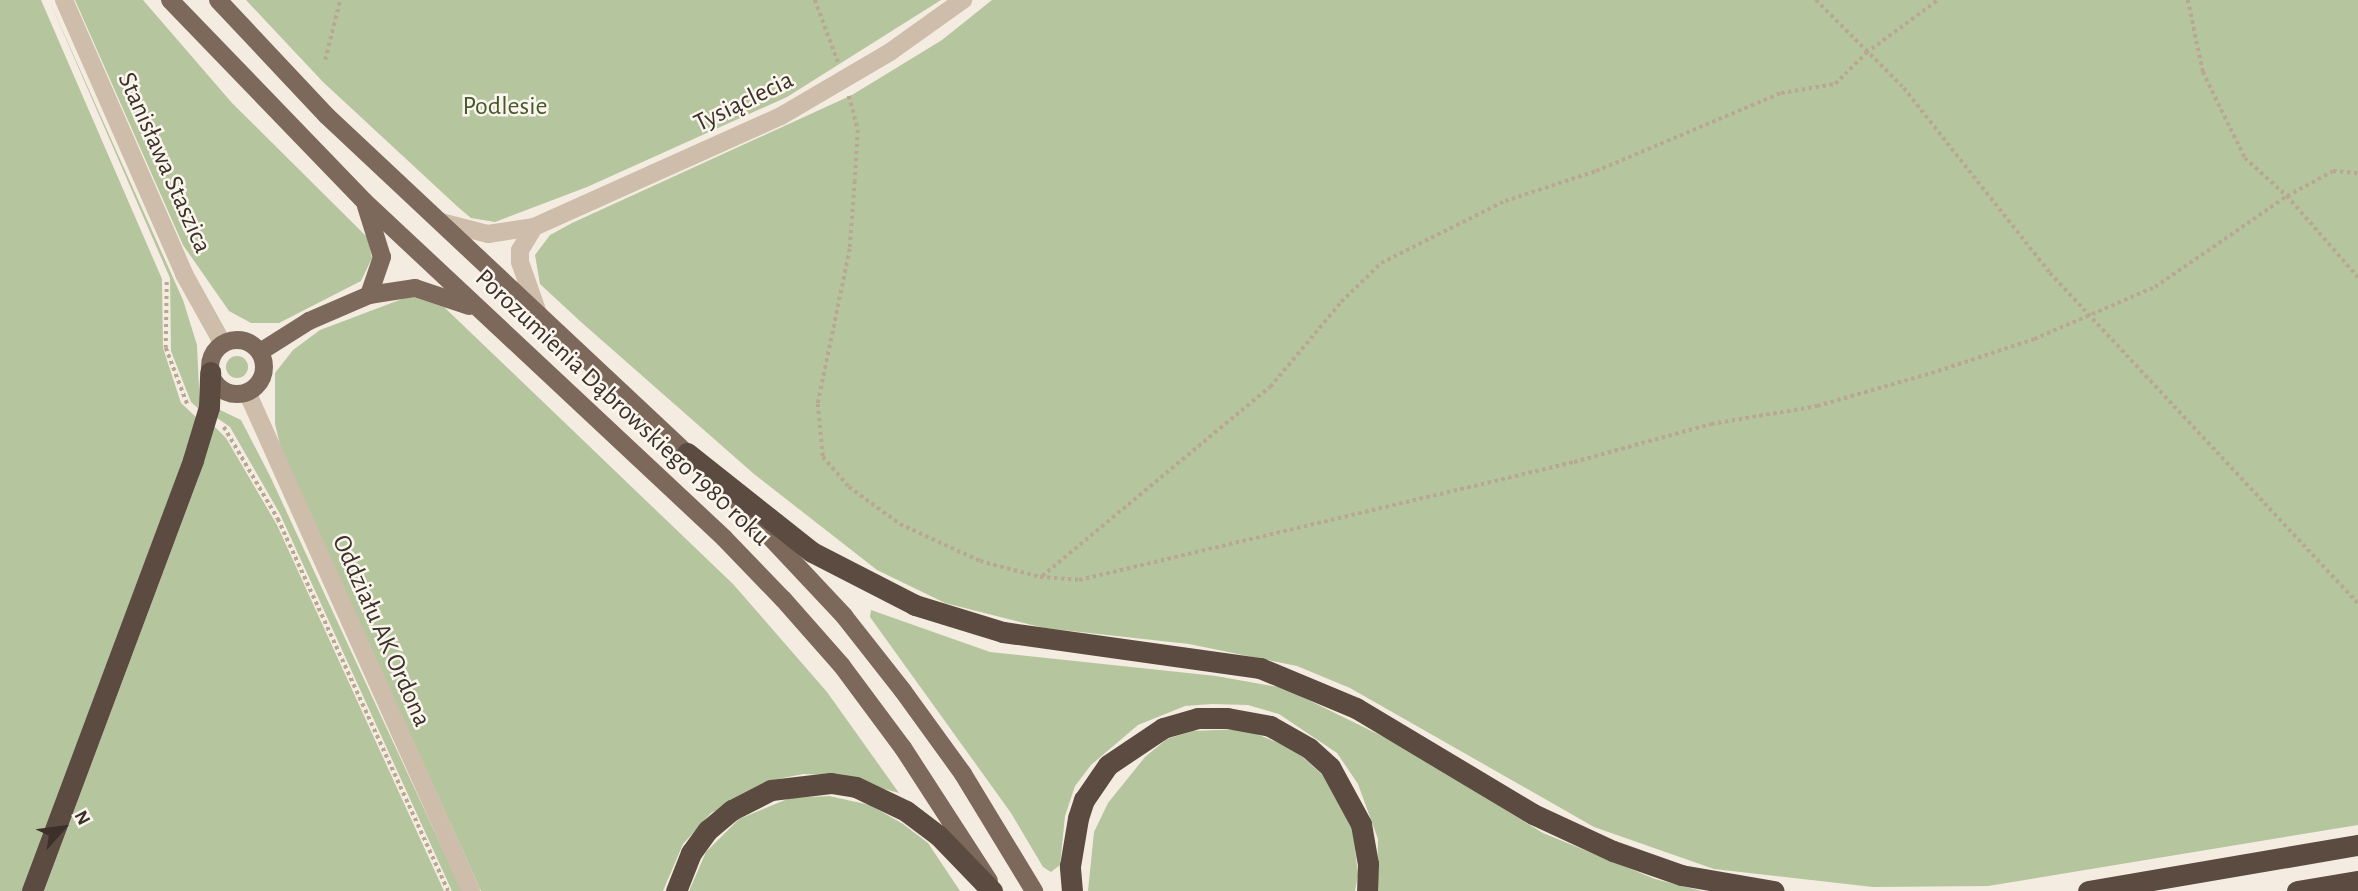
<!DOCTYPE html>
<meta charset="utf-8">
<style>
body{margin:0}
#map{position:relative;width:2358px;height:891px;overflow:hidden;background:#f4ece0;font-family:"Alegreya Sans",sans-serif}
div>[style]{position:absolute}
.green>*{inset:0;background:#b5c59e}
.round{border-radius:50%}
.path>*{height:3.5px;margin-top:-1.75px;transform-origin:0;background:repeating-linear-gradient(90deg,#b9a794 0 3.5px,transparent 0 7px)}
.minor>*{height:18px;margin:-9px;padding:0 9px;transform-origin:9px;border-radius:9px;background:#cdbdaa}
.major>*{height:18px;margin:-9px;padding:0 9px;transform-origin:9px;border-radius:9px;background:#7d695b}
.major>.ring{margin:-9px;padding:0;box-sizing:content-box;background:none;border:18px solid #7d695b;border-radius:50%}
.highway>*{height:21px;margin:-10.5px;padding:0 10.5px;transform-origin:10.5px;border-radius:10.5px;background:#5c4b41}
span{translate:-50% -50%;white-space:nowrap;text-align:center;line-height:1.15;-webkit-text-stroke:5px #fbf6ed;paint-order:stroke}
.street-label{font-size:26px;color:#3b302a}
.park-label{font-size:26px;color:#465a2c}
.north{position:absolute;left:28px;top:793px;width:70px;height:70px;-webkit-text-stroke:5px #fbf6ed;paint-order:stroke;rotate:62deg;font-size:19px;font-weight:700;line-height:28px;text-align:center;color:#3b302a}
.north::after{content:'';display:block;margin:auto;width:24px;height:32px;background:#3b302a;clip-path:polygon(50% 0,100% 100%,50% 72%,0 100%)}
</style>
<div id="map">
<div class="green">
<div style="clip-path:polygon(0 0,41px 0,162px 279px,163px 348px,181px 403px,198px 419px,23px 891px,0 891px)"></div>
<div style="clip-path:polygon(49px 0,183px 300px,197px 345px,200px 410px,191px 402px,171px 351px,170px 278px)"></div>
<div style="clip-path:polygon(75px 0,143px 0,232px 103px,367px 237px,372px 258px,361px 281px,279px 323px,251px 323px,229px 311px,183px 245px)"></div>
<div style="clip-path:polygon(246px 0,941px 0,787px 97px,587px 187px,495px 222px,471px 218px,459px 208px,323px 82px)"></div>
<div style="clip-path:polygon(992px 0,2358px 0,2358px 825px,1988px 886px,1873px 887px,1714px 869px,1594px 827px,1350px 688px,1297px 666px,1189px 644px,1044px 628px,945px 603px,877px 570px,754px 474px,581px 322px,540px 284px,535px 255px,550px 235px,572px 223px,852px 95px,942px 40px)"></div>
<div style="clip-path:polygon(410px 296px,444px 307px,733px 584px,827px 692px,899px 793px,834px 775px,803px 774px,773px 780px,711px 813px,683px 844px,663px 891px,481px 891px,281px 449px,275px 424px,275px 373px,293px 350px,320px 330px)"></div>
<div class="round" style="left:226px;top:356px;width:22px;height:22px"></div>
<div style="clip-path:polygon(218px 409px,241px 420px,270px 476px,462px 891px,452px 891px,280px 514px,230px 427px,214px 416px)"></div>
<div style="clip-path:polygon(212px 424px,226px 438px,277px 525px,444px 891px,44px 891px,198px 479px)"></div>
<div style="clip-path:polygon(871px 610px,990px 652px,1216px 676px,1284px 688px,1394px 742px,1543px 833px,1655px 879px,1702px 891px,1377px 891px,1378px 839px,1358px 784px,1337px 753px,1279px 714px,1248px 705px,1212px 704px,1185px 706px,1138px 725px,1091px 765px,1075px 786px,1065px 816px,1060px 865px,1051px 872px,1043px 867px,1011px 813px,870px 617px)"></div>
<div style="clip-path:polygon(1244px 729px,1294px 749px,1328px 780px,1353px 831px,1358px 875px,1355px 891px,1088px 891px,1094px 832px,1108px 803px,1145px 757px,1167px 739px,1193px 731px)"></div>
<div style="clip-path:polygon(829px 796px,870px 805px,903px 824px,928px 843px,960px 891px,689px 891px,706px 852px,739px 819px,790px 798px)"></div>
</div>
<div class="path">
<div style="left:815px;top:0;width:66px;rotate:69.6deg"></div>
<div style="left:1816px;top:0;width:124px;rotate:45deg"></div>
<div style="left:1904px;top:88px;width:236px;rotate:51.7deg"></div>
<div style="left:2050px;top:273px;width:451px;rotate:47deg"></div>
<div style="left:2188px;top:0;width:74px;rotate:78.2deg"></div>
<div style="left:2203px;top:72px;width:96px;rotate:64deg"></div>
<div style="left:2245px;top:158px;width:57px;rotate:42.1deg"></div>
<div style="left:2287px;top:196px;width:108px;rotate:48.8deg"></div>
<div style="left:325px;top:60px;width:62px;rotate:-76deg"></div>
<div style="left:849px;top:96px;width:35px;rotate:75deg"></div>
<div style="left:858px;top:130px;width:51px;rotate:93.4deg"></div>
<div style="left:855px;top:181px;width:68px;rotate:94.2deg"></div>
<div style="left:850px;top:249px;width:158px;rotate:101.7deg"></div>
<div style="left:818px;top:404px;width:53px;rotate:84.6deg"></div>
<div style="left:823px;top:457px;width:40px;rotate:49deg"></div>
<div style="left:849px;top:487px;width:63px;rotate:36deg"></div>
<div style="left:900px;top:524px;width:88px;rotate:24.8deg"></div>
<div style="left:980px;top:561px;width:62px;rotate:14.9deg"></div>
<div style="left:1040px;top:577px;width:39px;rotate:4deg"></div>
<div style="left:1079px;top:580px;width:509px;rotate:-13.41deg"></div>
<div style="left:1574px;top:462px;width:142px;rotate:-15.5deg"></div>
<div style="left:1711px;top:424px;width:108px;rotate:-9.6deg"></div>
<div style="left:1817px;top:406px;width:126px;rotate:-16.1deg"></div>
<div style="left:1938px;top:371px;width:101px;rotate:-18.4deg"></div>
<div style="left:2034px;top:339px;width:132px;rotate:-23.3deg"></div>
<div style="left:2155px;top:287px;width:160px;rotate:-34.6deg"></div>
<div style="left:2287px;top:196px;width:52px;rotate:-28.5deg"></div>
<div style="left:2333px;top:171px;width:25px;rotate:5deg"></div>
<div style="left:167px;top:282px;width:66px;rotate:90.9deg"></div>
<div style="left:166px;top:348px;width:62px;rotate:69.2deg"></div>
<div style="left:224px;top:427px;width:107px;rotate:59.6deg"></div>
<div style="left:278px;top:519px;width:409px;rotate:65.4deg"></div>
<div style="left:1042px;top:576px;width:296px;rotate:-39.7deg"></div>
<div style="left:1270px;top:387px;width:111px;rotate:-50.1deg"></div>
<div style="left:1341px;top:302px;width:56px;rotate:-44.3deg"></div>
<div style="left:1381px;top:263px;width:139px;rotate:-26.6deg"></div>
<div style="left:1505px;top:201px;width:96px;rotate:-18.2deg"></div>
<div style="left:1596px;top:171px;width:201px;rotate:-22.9deg"></div>
<div style="left:1781px;top:93px;width:55px;rotate:-9.5deg"></div>
<div style="left:1835px;top:84px;width:44px;rotate:-45deg"></div>
<div style="left:1866px;top:53px;width:89px;rotate:-36.4deg"></div>
</div>
<div class="minor">
<div style="left:64px;top:0;width:299px;rotate:66.3deg"></div>
<div style="left:184px;top:274px;width:80px;rotate:60.9deg"></div>
<div style="left:441px;top:222px;width:49px;rotate:14.3deg"></div>
<div style="left:488px;top:234px;width:47px;rotate:-8.7deg"></div>
<div style="left:534px;top:227px;width:271px;rotate:-24.2deg"></div>
<div style="left:781px;top:116px;width:126px;rotate:-30.4deg"></div>
<div style="left:890px;top:52px;width:90px;rotate:-35.5deg"></div>
<div style="left:534px;top:227px;width:27px;rotate:121deg"></div>
<div style="left:520px;top:250px;width:12px;rotate:90deg"></div>
<div style="left:520px;top:262px;width:54px;rotate:70.6deg"></div>
<div style="left:247px;top:392px;width:547px;rotate:65.82deg"></div>
</div>
<div class="major">
<div style="left:170px;top:0;width:279px;rotate:46deg"></div>
<div style="left:364px;top:201px;width:493px;rotate:43.1deg"></div>
<div style="left:724px;top:538px;width:85px;rotate:46deg"></div>
<div style="left:783px;top:599px;width:89px;rotate:48.6deg"></div>
<div style="left:842px;top:666px;width:102px;rotate:53.4deg"></div>
<div style="left:903px;top:748px;width:158px;rotate:57.1deg"></div>
<div style="left:218px;top:0;width:159px;rotate:46.8deg"></div>
<div style="left:327px;top:116px;width:506px;rotate:43.16deg"></div>
<div style="left:366px;top:206px;width:53px;rotate:72.6deg"></div>
<div style="left:382px;top:257px;width:40px;rotate:108.9deg"></div>
<div class="ring" style="left:210px;top:340px;width:36px;height:36px"></div>
<div style="left:260px;top:352px;width:58px;rotate:-32.3deg"></div>
<div style="left:309px;top:321px;width:65px;rotate:-23.4deg"></div>
<div style="left:369px;top:295px;width:47px;rotate:-8.7deg"></div>
<div style="left:415px;top:288px;width:57px;rotate:18.4deg"></div>
<div style="left:739px;top:504px;width:154px;rotate:46.8deg"></div>
<div style="left:844px;top:616px;width:95px;rotate:51.8deg"></div>
<div style="left:903px;top:691px;width:102px;rotate:54.1deg"></div>
<div style="left:963px;top:774px;width:137px;rotate:58.7deg"></div>
</div>
<div class="highway">
<div style="left:687px;top:453px;width:159px;rotate:38.4deg"></div>
<div style="left:812px;top:552px;width:116px;rotate:27.2deg"></div>
<div style="left:915px;top:605px;width:92px;rotate:17.1deg"></div>
<div style="left:1003px;top:632px;width:260px;rotate:8deg"></div>
<div style="left:1260px;top:668px;width:104px;rotate:22.6deg"></div>
<div style="left:1356px;top:708px;width:206px;rotate:30.9deg"></div>
<div style="left:1533px;top:814px;width:88px;rotate:24.8deg"></div>
<div style="left:1613px;top:851px;width:72px;rotate:19.4deg"></div>
<div style="left:1681px;top:875px;width:94px;rotate:9.8deg"></div>
<div style="left:32px;top:891px;width:460px;rotate:-69.5deg"></div>
<div style="left:193px;top:460px;width:55px;rotate:-73.2deg"></div>
<div style="left:209px;top:407px;width:35px;rotate:-88deg"></div>
<div style="left:676px;top:891px;width:41px;rotate:-68.5deg"></div>
<div style="left:691px;top:853px;width:29px;rotate:-54deg"></div>
<div style="left:708px;top:830px;width:31px;rotate:-40deg"></div>
<div style="left:732px;top:810px;width:44px;rotate:-27.1deg"></div>
<div style="left:771px;top:790px;width:60px;rotate:-6.7deg"></div>
<div style="left:831px;top:783px;width:25px;rotate:9deg"></div>
<div style="left:856px;top:787px;width:55px;rotate:25.6deg"></div>
<div style="left:906px;top:811px;width:40px;rotate:37deg"></div>
<div style="left:938px;top:835px;width:78px;rotate:46deg"></div>
<div style="left:1072px;top:891px;width:25px;rotate:-95deg"></div>
<div style="left:1070px;top:866px;width:49px;rotate:-80.5deg"></div>
<div style="left:1078px;top:818px;width:19px;rotate:-72deg"></div>
<div style="left:1084px;top:800px;width:42px;rotate:-55.6deg"></div>
<div style="left:1108px;top:765px;width:66px;rotate:-33.9deg"></div>
<div style="left:1163px;top:728px;width:36px;rotate:-16deg"></div>
<div style="left:1198px;top:718px;width:29px"></div>
<div style="left:1227px;top:718px;width:44px;rotate:10.5deg"></div>
<div style="left:1270px;top:726px;width:45px;rotate:29.4deg"></div>
<div style="left:1309px;top:748px;width:28px;rotate:42deg"></div>
<div style="left:1330px;top:767px;width:65px;rotate:61.5deg"></div>
<div style="left:1361px;top:824px;width:41px;rotate:80.1deg"></div>
<div style="left:1368px;top:864px;width:27px;rotate:92deg"></div>
<div style="left:2088px;top:891px;width:274px;rotate:-9.7deg"></div>
<div style="left:2297px;top:891px;width:62px;rotate:-9.3deg"></div>
</div>
<div class="street-label">
<span style="left:744px;top:102px;rotate:-26deg">Tysiąclecia</span>
<span style="left:164px;top:163px;rotate:66deg">Stanisława Staszica</span>
<span style="left:622px;top:408px;rotate:43deg">Porozumienia Dąbrowskiego 1980 roku</span>
<span style="left:381px;top:631px;rotate:66deg">Oddziału AK Ordona</span>
</div>
<div class="park-label">
<span style="left:505px;top:107px">Podlesie</span>
</div>
<div class="north">N</div>
</div>
